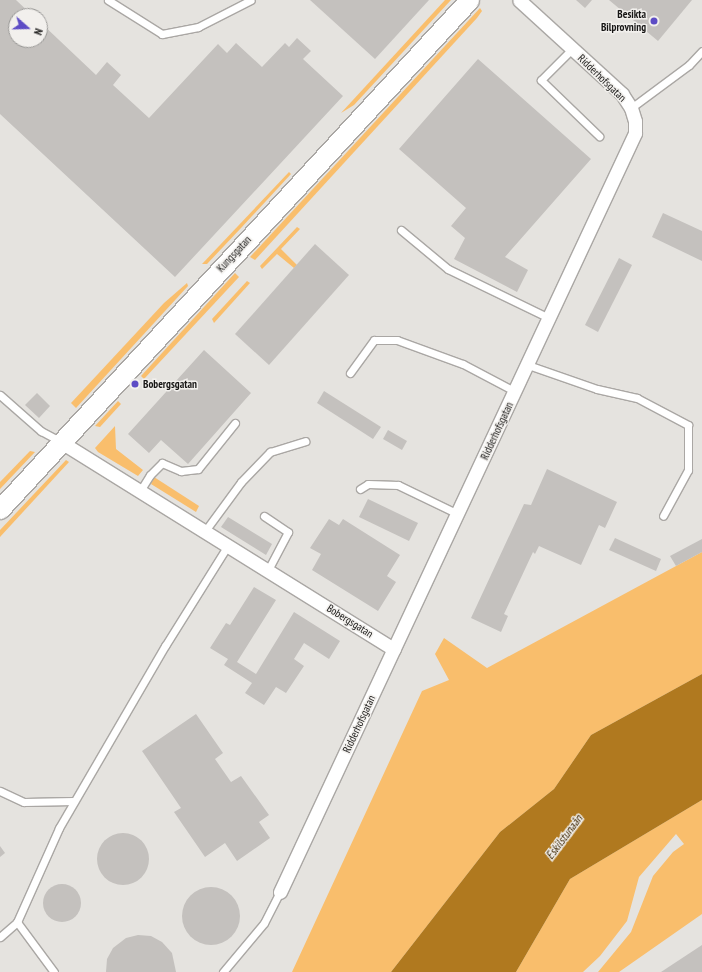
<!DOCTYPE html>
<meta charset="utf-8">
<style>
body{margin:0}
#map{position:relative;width:702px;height:972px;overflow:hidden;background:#e5e3df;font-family:"PT Sans Narrow",sans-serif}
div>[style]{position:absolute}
.green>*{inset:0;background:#f9be6c}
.water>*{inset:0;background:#b0791f}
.building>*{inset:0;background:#c4c1be}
.round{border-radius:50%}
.roads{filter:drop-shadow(1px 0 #aaa7a4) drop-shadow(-1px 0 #aaa7a4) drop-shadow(0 1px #aaa7a4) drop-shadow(0 -1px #aaa7a4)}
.lane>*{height:7px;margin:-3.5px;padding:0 3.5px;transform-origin:3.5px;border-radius:3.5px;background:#fff}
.street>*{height:13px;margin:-6.5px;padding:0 6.5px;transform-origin:6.5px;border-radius:6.5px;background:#fff}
.secondary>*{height:19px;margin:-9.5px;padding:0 9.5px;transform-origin:9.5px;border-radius:9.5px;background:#fff}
.dots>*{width:11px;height:11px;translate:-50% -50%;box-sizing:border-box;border:2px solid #f2f0ed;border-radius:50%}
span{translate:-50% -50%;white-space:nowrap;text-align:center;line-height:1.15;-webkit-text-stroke:3px #f2f0ed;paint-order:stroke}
.poi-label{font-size:11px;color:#171615;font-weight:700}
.right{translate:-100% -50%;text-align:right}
.left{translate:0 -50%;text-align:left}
.street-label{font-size:11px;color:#171615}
.water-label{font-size:12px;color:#3f2803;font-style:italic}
.north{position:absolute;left:8px;top:8px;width:40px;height:40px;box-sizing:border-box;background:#f2f0ed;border:1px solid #9a9997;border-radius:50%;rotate:110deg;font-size:11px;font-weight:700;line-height:16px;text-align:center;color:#171615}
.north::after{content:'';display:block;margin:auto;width:14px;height:18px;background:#5d4cc5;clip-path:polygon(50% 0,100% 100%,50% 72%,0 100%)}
</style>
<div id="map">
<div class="green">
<div style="clip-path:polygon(445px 0,451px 0,354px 105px,341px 113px)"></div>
<div style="clip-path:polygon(480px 8px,482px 11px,477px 18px,255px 260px,250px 257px)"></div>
<div style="clip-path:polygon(289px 172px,291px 174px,241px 228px,207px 264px,202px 264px)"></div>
<div style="clip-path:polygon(297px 227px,300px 229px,281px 249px,297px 265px,294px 268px,277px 254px,262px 269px,260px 266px)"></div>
<div style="clip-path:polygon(235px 273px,239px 277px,144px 379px,141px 376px)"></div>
<div style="clip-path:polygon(247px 281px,250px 283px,214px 323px,212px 319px)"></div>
<div style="clip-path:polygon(187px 283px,188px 286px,76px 408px,71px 403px,164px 303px)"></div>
<div style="clip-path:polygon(118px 401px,121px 404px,100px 427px,95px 426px)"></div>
<div style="clip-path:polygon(115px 426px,116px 449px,143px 470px,138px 476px,98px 452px,95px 448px)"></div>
<div style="clip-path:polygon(30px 451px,35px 452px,0 489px,0 482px)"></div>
<div style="clip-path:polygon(66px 460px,69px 462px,0 537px,0 530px)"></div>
<div style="clip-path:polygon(154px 477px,199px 506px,196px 512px,151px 484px)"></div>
<div style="clip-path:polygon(702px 552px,702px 674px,591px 735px,554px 789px,500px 832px,391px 972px,292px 972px,422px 691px,449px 680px,435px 654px,444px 638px,487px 668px)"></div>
<div style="clip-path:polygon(702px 800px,702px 914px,619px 972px,598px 972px,631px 932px,653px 876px,673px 852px,684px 844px,676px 834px,639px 877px,627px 921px,600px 956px,583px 972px,516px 972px,570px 879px)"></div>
</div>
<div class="water">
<div style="clip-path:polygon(702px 674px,702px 800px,570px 879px,516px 972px,391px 972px,500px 832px,554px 789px,591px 735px)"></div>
</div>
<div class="building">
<div style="clip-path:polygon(0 0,16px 0,33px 16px,16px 16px,16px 40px,40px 40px,40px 22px,96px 75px,107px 62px,121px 75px,113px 85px,149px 118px,218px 44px,227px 53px,236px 43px,262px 67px,285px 43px,289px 47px,297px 38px,311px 51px,303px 59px,343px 96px,175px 277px,0 114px)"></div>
<div style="clip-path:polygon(310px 0,429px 0,375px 59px)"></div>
<div style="clip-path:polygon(576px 0,592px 0,585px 8px)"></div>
<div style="clip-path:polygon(609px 0,692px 0,658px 41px)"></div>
<div style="clip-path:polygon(478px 59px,591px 159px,505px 257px,528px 270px,517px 292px,454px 259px,465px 238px,451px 226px,466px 208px,399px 149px)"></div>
<div style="clip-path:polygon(663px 213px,702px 231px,702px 261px,652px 237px)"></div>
<div style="clip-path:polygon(315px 244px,349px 275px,269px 365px,235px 334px)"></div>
<div style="clip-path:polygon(619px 258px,632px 265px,598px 332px,585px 325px)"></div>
<div style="clip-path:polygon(204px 350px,251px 393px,188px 464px,161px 440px,149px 453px,128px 434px)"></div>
<div style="clip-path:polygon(324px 391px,381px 427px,373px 439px,317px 403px)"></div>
<div style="clip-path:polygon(37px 393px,50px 406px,39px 418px,25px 405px)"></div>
<div style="clip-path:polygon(388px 430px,407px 441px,402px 450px,383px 439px)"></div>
<div style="clip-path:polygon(547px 469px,617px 502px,605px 528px,599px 525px,581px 565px,539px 546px,535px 554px,533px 552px,504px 614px,508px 616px,501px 632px,471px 618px,524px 504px,531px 505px)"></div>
<div style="clip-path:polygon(368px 499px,418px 523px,409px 541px,359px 517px)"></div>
<div style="clip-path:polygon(228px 517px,272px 544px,266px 555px,221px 527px)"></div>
<div style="clip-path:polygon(329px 519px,339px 525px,343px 519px,400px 555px,387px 576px,396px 582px,378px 611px,312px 570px,321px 554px,310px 548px)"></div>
<div style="clip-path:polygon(615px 538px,661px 559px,656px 571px,609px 550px)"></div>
<div style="clip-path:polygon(702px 539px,702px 552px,676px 566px,670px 556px)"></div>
<div style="clip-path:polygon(254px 587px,276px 600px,237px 662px,256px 674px,294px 612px,340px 641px,329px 659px,304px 643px,294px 659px,304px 666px,286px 693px,276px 687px,264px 705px,245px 693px,252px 683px,224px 665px,228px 659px,210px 648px,226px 623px,230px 625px)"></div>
<div style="clip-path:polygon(196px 714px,223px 753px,215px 759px,231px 782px,241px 776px,269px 815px,259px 822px,270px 838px,237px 861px,225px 843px,205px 857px,174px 812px,181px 808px,142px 751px)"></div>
<div class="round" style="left:97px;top:833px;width:52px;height:52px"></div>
<div style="clip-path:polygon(0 846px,5px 853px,0 857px)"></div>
<div class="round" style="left:43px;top:884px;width:38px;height:38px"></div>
<div class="round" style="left:182px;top:887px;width:58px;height:58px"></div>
<div style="clip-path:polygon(138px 935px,151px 936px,162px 942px,172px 953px,176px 972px,106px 972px,107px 959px,113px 948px,126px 938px)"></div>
<div style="clip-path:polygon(702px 945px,702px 972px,661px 972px)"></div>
</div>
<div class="roads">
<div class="lane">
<div style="left:108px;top:0;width:64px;rotate:32.2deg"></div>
<div style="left:162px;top:34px;width:37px;rotate:-11deg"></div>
<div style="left:198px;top:27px;width:59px;rotate:-27deg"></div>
<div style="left:572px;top:49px;width:44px;rotate:135deg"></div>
<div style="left:541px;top:80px;width:81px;rotate:44deg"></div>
<div style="left:631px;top:108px;width:72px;rotate:-36.6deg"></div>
<div style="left:689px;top:65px;width:19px;rotate:-47deg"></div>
<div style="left:401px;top:230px;width:61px;rotate:39.7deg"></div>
<div style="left:448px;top:269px;width:112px;rotate:25.9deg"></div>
<div style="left:528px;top:365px;width:73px;rotate:19.2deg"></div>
<div style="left:597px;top:389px;width:41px;rotate:12.7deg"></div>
<div style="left:637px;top:398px;width:58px;rotate:27.9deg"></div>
<div style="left:688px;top:425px;width:45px;rotate:90deg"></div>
<div style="left:688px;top:470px;width:52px;rotate:118.5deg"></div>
<div style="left:350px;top:373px;width:41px;rotate:-54deg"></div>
<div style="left:374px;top:340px;width:23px"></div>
<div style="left:397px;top:340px;width:70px;rotate:20deg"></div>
<div style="left:463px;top:364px;width:60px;rotate:27.8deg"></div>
<div style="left:0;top:395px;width:55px;rotate:41.3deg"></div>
<div style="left:41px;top:431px;width:21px;rotate:28deg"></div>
<div style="left:360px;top:489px;width:9px;rotate:-32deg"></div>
<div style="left:368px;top:484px;width:30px;rotate:2deg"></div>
<div style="left:398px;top:485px;width:67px;rotate:25.8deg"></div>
<div style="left:140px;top:491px;width:19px;rotate:-58deg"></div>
<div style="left:150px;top:475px;width:17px;rotate:-45deg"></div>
<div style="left:162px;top:463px;width:21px;rotate:23deg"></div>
<div style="left:181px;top:471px;width:17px;rotate:-7deg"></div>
<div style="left:198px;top:469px;width:59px;rotate:-51.2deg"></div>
<div style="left:264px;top:516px;width:29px;rotate:34deg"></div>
<div style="left:288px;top:532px;width:43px;rotate:117.8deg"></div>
<div style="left:205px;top:531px;width:61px;rotate:-53.7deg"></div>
<div style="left:241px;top:482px;width:42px;rotate:-46deg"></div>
<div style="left:270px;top:452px;width:37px;rotate:-17deg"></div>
<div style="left:0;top:791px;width:26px;rotate:25deg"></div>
<div style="left:24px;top:802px;width:50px;rotate:-1.1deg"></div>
<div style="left:17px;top:922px;width:62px;rotate:53.5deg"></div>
<div style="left:0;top:937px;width:23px;rotate:-41deg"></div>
<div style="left:17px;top:922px;width:103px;rotate:-65.9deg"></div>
<div style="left:59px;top:828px;width:211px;rotate:-59.8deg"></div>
<div style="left:165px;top:646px;width:119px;rotate:-58deg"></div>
<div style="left:223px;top:972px;width:64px;rotate:-50.1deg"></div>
<div style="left:264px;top:923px;width:35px;rotate:-63deg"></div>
</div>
<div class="street">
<div style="left:61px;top:442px;width:392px;rotate:31.9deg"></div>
<div style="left:280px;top:892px;width:838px;rotate:-64.93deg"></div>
<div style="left:635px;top:133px;width:12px;rotate:-90deg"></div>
<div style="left:635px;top:121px;width:14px;rotate:-107deg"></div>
<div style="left:631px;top:108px;width:17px;rotate:-123deg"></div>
<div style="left:622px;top:94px;width:139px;rotate:-137.6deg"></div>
</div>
<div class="secondary">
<div style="left:0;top:509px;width:692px;rotate:-47.34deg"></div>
</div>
</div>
<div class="dots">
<div style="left:654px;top:21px;background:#5d4cc5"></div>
<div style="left:135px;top:384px;background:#5d4cc5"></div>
</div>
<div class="poi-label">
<span class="right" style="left:646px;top:21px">Besikta<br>Bilprovning</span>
<span class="left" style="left:143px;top:384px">Bobergsgatan</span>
</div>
<div class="street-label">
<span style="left:602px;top:78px;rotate:44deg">Ridderhofsgatan</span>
<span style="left:234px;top:254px;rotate:-47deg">Kungsgatan</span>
<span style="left:497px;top:431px;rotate:-65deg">Ridderhofsgatan</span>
<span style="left:350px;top:621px;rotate:32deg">Bobergsgatan</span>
<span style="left:359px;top:724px;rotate:-65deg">Ridderhofsgatan</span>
</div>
<div class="water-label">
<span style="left:564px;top:837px;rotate:-53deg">Eskilstunaån</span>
</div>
<div class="north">N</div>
</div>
